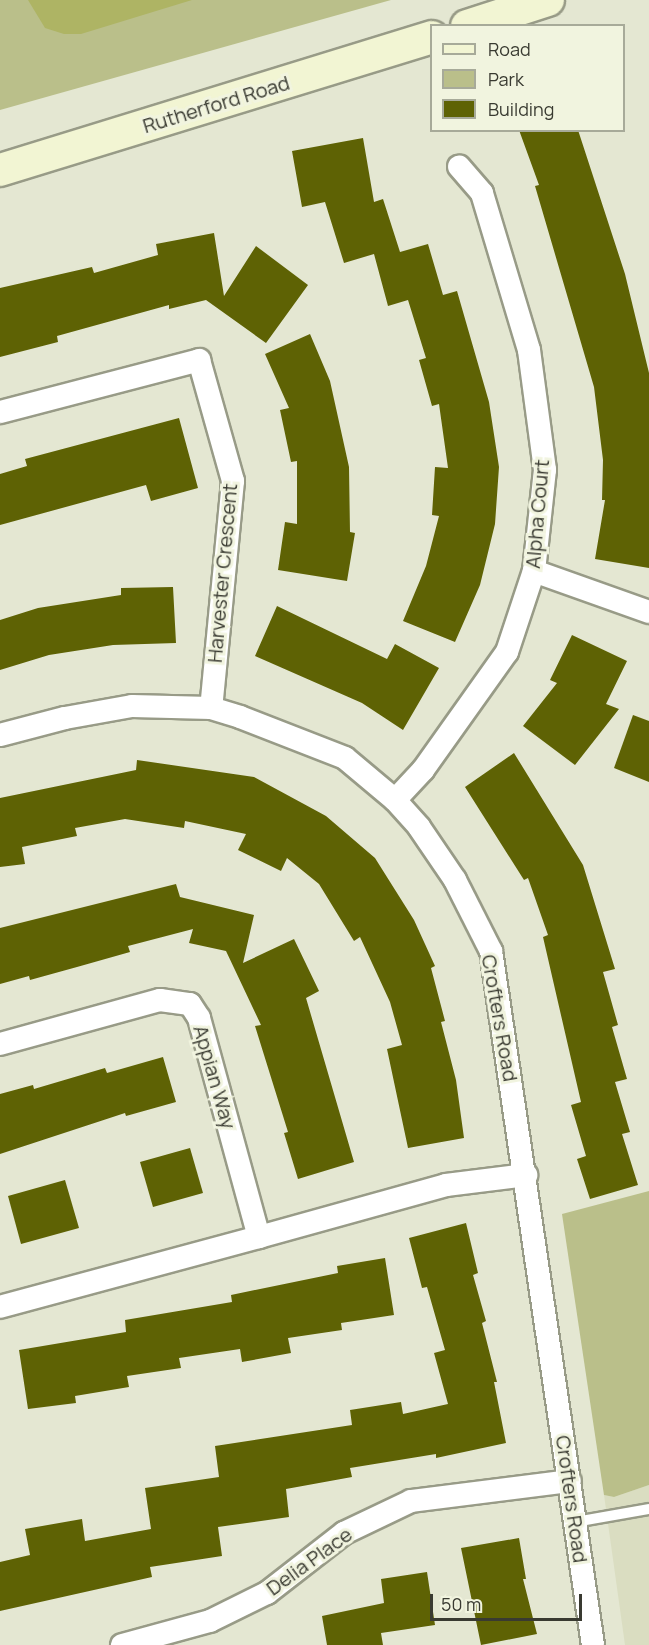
<!DOCTYPE html>
<style>
body{margin:0}
#map{position:relative;width:649px;height:1645px;overflow:hidden;background:#e4e7d2;font-family:Manrope,sans-serif}
div>[style]{position:absolute}
.built>*{inset:0;background:#daddc1}
.green>*{inset:0;background:#babf8a}
.water>*{inset:0;background:#aeb464}
.building>*{inset:0;background:#5e6204}
.roads{filter:drop-shadow(2px 0 #989b87) drop-shadow(-2px 0 #989b87) drop-shadow(0 2px #989b87) drop-shadow(0 -2px #989b87)}
.lane>*{height:10px;margin:-5px;padding:0 5px;transform-origin:5px;border-radius:5px;background:#fff}
.street>*{height:22px;margin:-11px;padding:0 11px;transform-origin:11px;border-radius:11px;background:#fff}
.secondary>*{height:32px;margin:-16px;padding:0 16px;transform-origin:16px;border-radius:16px;background:#f2f5d3}
span{translate:-50% -50%;white-space:nowrap;text-align:center;line-height:1.15;-webkit-text-stroke:6px #f1f4df;paint-order:stroke}
.street-label{font-size:20px;color:#393a31}
.legend{position:absolute;left:430px;top:24px;width:195px;height:108px;box-sizing:border-box;background:#f1f4df;border:2px solid #a7aa99;margin:0;padding:8px 10px;list-style:none;font-size:18px;color:#393a31}
.legend li{display:flex;align-items:center;gap:12px;height:30px}
.legend b{width:30px;border:2px solid #a7aa99}
.scale{position:absolute;left:430px;top:1594px;width:152px;height:27px;box-sizing:border-box;border:3px solid #393a31;border-top:0;padding-left:8px;font-size:18px;line-height:21px;white-space:nowrap;color:#393a31;-webkit-text-stroke:4px #f1f4df;paint-order:stroke}
</style>
<div id="map">
<div class="built">
<div style="clip-path:polygon(649px 1485px,649px 1645px,625px 1645px,604px 1495px,614px 1497px)"></div>
</div>
<div class="green">
<div style="clip-path:polygon(0 0,391px 0,0 110px)"></div>
<div style="clip-path:polygon(649px 1191px,649px 1485px,614px 1497px,604px 1495px,562px 1214px)"></div>
</div>
<div class="water">
<div style="clip-path:polygon(28px 0,192px 0,81px 34px,64px 34px,45px 28px)"></div>
</div>
<div class="building">
<div style="clip-path:polygon(519px 130px,578px 130px,625px 274px,649px 373px,649px 568px,595px 559px,605px 500px,602px 500px,603px 460px,594px 387px,535px 186px,539px 185px)"></div>
<div style="clip-path:polygon(363px 138px,374px 202px,383px 199px,400px 252px,428px 244px,443px 295px,457px 291px,489px 402px,499px 467px,495px 524px,480px 585px,455px 642px,403px 621px,426px 566px,439px 516px,432px 515px,435px 467px,448px 468px,439px 404px,432px 406px,419px 360px,426px 358px,408px 300px,388px 306px,374px 254px,344px 263px,325px 202px,302px 207px,292px 151px)"></div>
<div style="clip-path:polygon(214px 233px,224px 296px,256px 246px,308px 285px,266px 343px,206px 300px,169px 309px,169px 305px,57px 336px,58px 342px,0 357px,0 288px,92px 267px,94px 273px,158px 255px,156px 244px)"></div>
<div style="clip-path:polygon(310px 334px,330px 381px,349px 467px,350px 532px,355px 533px,347px 581px,278px 570px,285px 522px,297px 524px,297px 461px,291px 462px,280px 410px,289px 408px,265px 354px)"></div>
<div style="clip-path:polygon(179px 418px,198px 488px,151px 501px,146px 485px,0 525px,0 474px,27px 466px,25px 459px)"></div>
<div style="clip-path:polygon(173px 587px,176px 643px,113px 645px,49px 655px,0 670px,0 620px,38px 608px,121px 595px,121px 588px)"></div>
<div style="clip-path:polygon(277px 606px,387px 659px,395px 644px,439px 668px,403px 730px,362px 703px,255px 656px)"></div>
<div style="clip-path:polygon(572px 635px,627px 661px,606px 704px,619px 709px,575px 765px,523px 726px,557px 683px,550px 680px)"></div>
<div style="clip-path:polygon(633px 715px,649px 721px,649px 782px,614px 768px)"></div>
<div style="clip-path:polygon(514px 753px,583px 865px,615px 969px,603px 972px,618px 1025px,612px 1027px,627px 1079px,615px 1082px,630px 1132px,622px 1134px,638px 1185px,590px 1199px,577px 1159px,586px 1156px,571px 1105px,581px 1102px,543px 937px,548px 935px,528px 878px,524px 880px,465px 787px)"></div>
<div style="clip-path:polygon(137px 760px,254px 777px,326px 816px,375px 858px,414px 920px,435px 966px,431px 968px,445px 1021px,441px 1022px,456px 1080px,464px 1138px,408px 1148px,387px 1049px,402px 1045px,390px 1002px,360px 937px,354px 941px,319px 884px,287px 858px,281px 871px,238px 850px,246px 834px,185px 821px,184px 828px,125px 819px,75px 828px,77px 836px,22px 847px,25px 864px,0 867px,0 798px,136px 770px)"></div>
<div style="clip-path:polygon(176px 884px,180px 897px,254px 915px,243px 963px,294px 939px,319px 991px,306px 998px,354px 1162px,298px 1179px,284px 1133px,288px 1132px,255px 1026px,261px 1025px,226px 951px,189px 943px,193px 929px,128px 946px,130px 952px,77px 967px,30px 980px,29px 976px,0 984px,0 928px)"></div>
<div style="clip-path:polygon(163px 1057px,176px 1102px,126px 1116px,125px 1113px,0 1154px,0 1094px,33px 1085px,34px 1089px,105px 1068px,107px 1073px)"></div>
<div style="clip-path:polygon(190px 1148px,203px 1193px,153px 1207px,140px 1162px)"></div>
<div style="clip-path:polygon(65px 1180px,79px 1228px,21px 1244px,8px 1196px)"></div>
<div style="clip-path:polygon(466px 1223px,478px 1273px,473px 1275px,486px 1321px,482px 1323px,497px 1382px,494px 1382px,506px 1443px,436px 1458px,436px 1454px,350px 1468px,352px 1477px,286px 1489px,289px 1517px,218px 1527px,222px 1556px,150px 1567px,152px 1577px,0 1611px,0 1562px,30px 1555px,25px 1529px,82px 1519px,85px 1541px,151px 1529px,145px 1488px,219px 1477px,215px 1446px,352px 1425px,350px 1410px,401px 1402px,403px 1414px,448px 1404px,434px 1353px,445px 1350px,427px 1287px,422px 1288px,409px 1238px)"></div>
<div style="clip-path:polygon(385px 1258px,394px 1315px,341px 1323px,342px 1330px,288px 1338px,291px 1353px,242px 1362px,240px 1349px,179px 1358px,181px 1368px,127px 1376px,129px 1387px,75px 1396px,76px 1403px,28px 1409px,19px 1350px,126px 1332px,125px 1320px,232px 1302px,231px 1295px,338px 1273px,337px 1266px)"></div>
<div style="clip-path:polygon(519px 1538px,526px 1579px,523px 1579px,537px 1634px,481px 1645px,461px 1548px)"></div>
<div style="clip-path:polygon(427px 1572px,435px 1625px,381px 1633px,383px 1645px,327px 1645px,322px 1616px,384px 1603px,381px 1579px)"></div>
</div>
<div class="roads">
<div class="lane">
<div style="left:575px;top:1522px;width:75px;rotate:-10deg"></div>
</div>
<div class="street">
<div style="left:0;top:412px;width:206px;rotate:-14.6deg"></div>
<div style="left:199px;top:360px;width:126px;rotate:74.3deg"></div>
<div style="left:233px;top:481px;width:228px;rotate:95.5deg"></div>
<div style="left:534px;top:571px;width:122px;rotate:19.6deg"></div>
<div style="left:0;top:735px;width:67px;rotate:-14.7deg"></div>
<div style="left:65px;top:718px;width:68px;rotate:-10.2deg"></div>
<div style="left:132px;top:706px;width:79px;rotate:1.5deg"></div>
<div style="left:211px;top:708px;width:30px;rotate:17deg"></div>
<div style="left:240px;top:717px;width:113px;rotate:21.3deg"></div>
<div style="left:345px;top:758px;width:65px;rotate:40deg"></div>
<div style="left:395px;top:800px;width:36px;rotate:48deg"></div>
<div style="left:419px;top:827px;width:64px;rotate:55.8deg"></div>
<div style="left:455px;top:880px;width:80px;rotate:63.1deg"></div>
<div style="left:491px;top:951px;width:701px;rotate:81.64deg"></div>
<div style="left:395px;top:800px;width:41px;rotate:-47deg"></div>
<div style="left:423px;top:770px;width:145px;rotate:-54.6deg"></div>
<div style="left:507px;top:652px;width:85px;rotate:-71.6deg"></div>
<div style="left:534px;top:571px;width:102px;rotate:-83.8deg"></div>
<div style="left:545px;top:470px;width:121px;rotate:-97.6deg"></div>
<div style="left:529px;top:350px;width:164px;rotate:-106.7deg"></div>
<div style="left:482px;top:193px;width:35px;rotate:-131deg"></div>
<div style="left:0;top:1044px;width:166px;rotate:-15.4deg"></div>
<div style="left:160px;top:1000px;width:30px;rotate:8deg"></div>
<div style="left:190px;top:1004px;width:17px;rotate:57deg"></div>
<div style="left:199px;top:1018px;width:227px;rotate:74.7deg"></div>
<div style="left:259px;top:1237px;width:268px;rotate:164.9deg"></div>
<div style="left:259px;top:1237px;width:194px;rotate:-15.5deg"></div>
<div style="left:446px;top:1185px;width:81px;rotate:-7.1deg"></div>
<div style="left:122px;top:1645px;width:91px;rotate:-15.3deg"></div>
<div style="left:210px;top:1621px;width:64px;rotate:-26.2deg"></div>
<div style="left:267px;top:1593px;width:98px;rotate:-37.9deg"></div>
<div style="left:344px;top:1533px;width:74px;rotate:-25.5deg"></div>
<div style="left:411px;top:1501px;width:160px;rotate:-7.2deg"></div>
</div>
<div class="secondary">
<div style="left:467px;top:26px;width:85px;rotate:-17.8deg"></div>
<div style="left:0;top:170px;width:452px;rotate:-17.1deg"></div>
</div>
</div>
<div class="street-label">
<span style="left:216px;top:104px;rotate:-17deg">Rutherford Road</span>
<span style="left:537px;top:514px;rotate:-85deg">Alpha Court</span>
<span style="left:222px;top:573px;rotate:-85deg">Harvester Crescent</span>
<span style="left:500px;top:1018px;rotate:80deg">Crofters Road</span>
<span style="left:215px;top:1077px;rotate:74deg">Appian Way</span>
<span style="left:572px;top:1499px;rotate:82deg">Crofters Road</span>
<span style="left:309px;top:1561px;rotate:-36deg">Delia Place</span>
</div>
<ul class="legend">
<li><b style="height:8px;background:#f2f5d3"></b>Road</li>
<li><b style="height:16px;background:#babf8a"></b>Park</li>
<li><b style="height:16px;background:#5e6204"></b>Building</li>
</ul>
<div class="scale">50 m</div>
</div>
